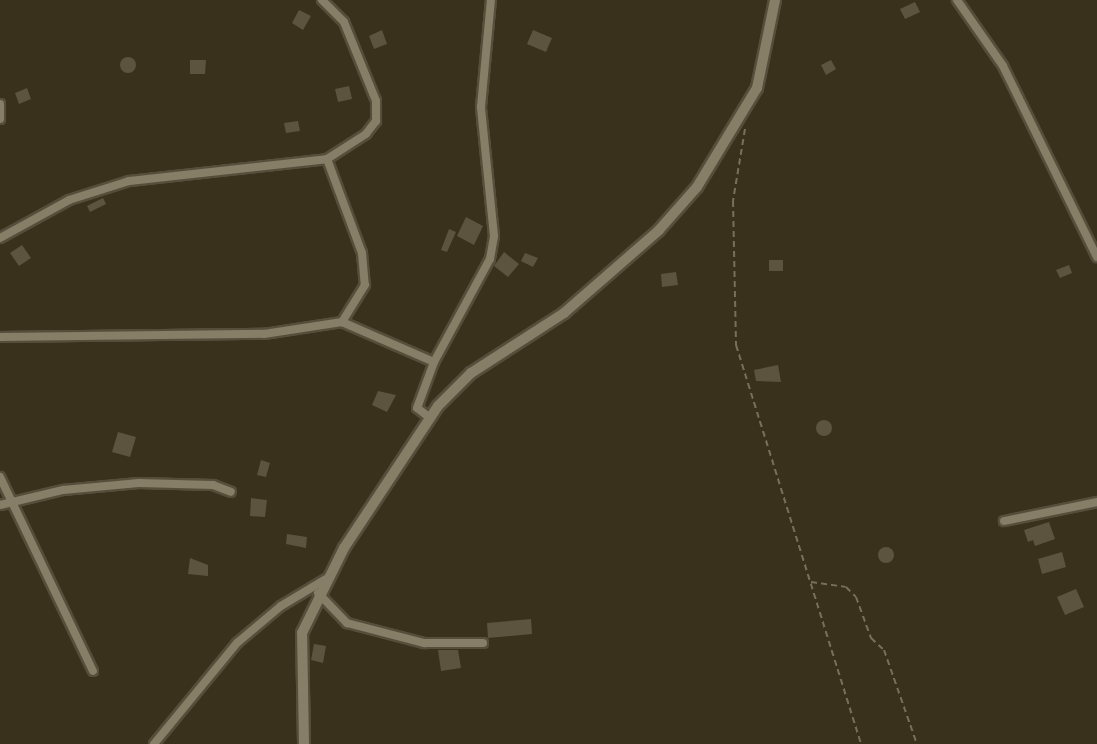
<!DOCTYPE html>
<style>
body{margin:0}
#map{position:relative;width:1097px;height:744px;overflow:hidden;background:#39311c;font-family:"Source Sans 3",sans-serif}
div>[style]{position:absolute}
.building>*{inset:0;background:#5c543e}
.round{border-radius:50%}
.path>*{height:2px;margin-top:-1px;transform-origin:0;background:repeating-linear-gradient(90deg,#766f5d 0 6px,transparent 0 10px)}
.roads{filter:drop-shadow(2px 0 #564e3b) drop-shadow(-2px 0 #564e3b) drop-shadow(0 2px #564e3b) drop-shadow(0 -2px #564e3b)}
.minor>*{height:8px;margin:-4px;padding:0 4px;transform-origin:4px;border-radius:4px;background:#867e67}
.tertiary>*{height:10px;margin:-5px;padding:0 5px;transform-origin:5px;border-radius:5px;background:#867e67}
span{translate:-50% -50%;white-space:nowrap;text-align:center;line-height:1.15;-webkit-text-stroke:8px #1d1910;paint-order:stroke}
</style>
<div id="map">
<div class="building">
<div style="clip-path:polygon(915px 2px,920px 12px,905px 19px,900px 9px)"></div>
<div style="clip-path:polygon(299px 10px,311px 16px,303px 30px,292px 23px)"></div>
<div style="clip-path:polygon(382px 30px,387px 44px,374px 49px,369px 36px)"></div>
<div style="clip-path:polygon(533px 30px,552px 38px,546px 52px,527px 44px)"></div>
<div class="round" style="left:120px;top:57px;width:16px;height:16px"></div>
<div style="clip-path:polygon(190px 60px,206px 60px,205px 74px,190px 74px)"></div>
<div style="clip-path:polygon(831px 60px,836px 69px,826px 75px,821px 65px)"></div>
<div style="clip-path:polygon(349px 86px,352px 99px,338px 102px,335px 89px)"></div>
<div style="clip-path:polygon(27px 88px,31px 99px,19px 104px,15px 93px)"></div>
<div style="clip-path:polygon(298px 121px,300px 131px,286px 133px,284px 123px)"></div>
<div style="clip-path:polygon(103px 198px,106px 204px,90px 212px,87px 206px)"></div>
<div style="clip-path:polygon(466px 217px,483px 226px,474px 245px,457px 236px)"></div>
<div style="clip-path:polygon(449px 229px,456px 232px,447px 252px,441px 250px)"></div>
<div style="clip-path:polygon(22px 245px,31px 258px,19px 266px,10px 253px)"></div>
<div style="clip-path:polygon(504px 252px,519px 264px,508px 277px,494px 266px)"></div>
<div style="clip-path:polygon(525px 253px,538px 258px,533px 267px,521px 261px)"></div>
<div style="clip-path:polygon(769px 260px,783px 260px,783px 271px,769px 271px)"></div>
<div style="clip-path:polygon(1069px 265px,1072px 273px,1060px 278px,1056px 270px)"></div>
<div style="clip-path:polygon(676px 272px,678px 285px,662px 287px,661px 274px)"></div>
<div style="clip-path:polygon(778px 365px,781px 382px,756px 381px,754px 370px)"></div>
<div style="clip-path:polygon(378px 391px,396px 395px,387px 412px,372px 405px)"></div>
<div class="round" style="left:816px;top:420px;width:16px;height:16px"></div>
<div style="clip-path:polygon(118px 432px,136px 437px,130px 457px,112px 452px)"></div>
<div style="clip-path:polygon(261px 460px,270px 463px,266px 477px,257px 475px)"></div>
<div style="clip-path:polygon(251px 498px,267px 500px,265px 517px,250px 516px)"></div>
<div style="clip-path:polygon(1049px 522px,1055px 539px,1035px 546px,1033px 540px,1028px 542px,1024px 530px)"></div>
<div style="clip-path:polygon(287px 534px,307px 537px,306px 548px,286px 544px)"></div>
<div class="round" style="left:878px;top:547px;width:16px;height:16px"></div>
<div style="clip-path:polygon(1062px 552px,1066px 567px,1042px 574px,1038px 559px)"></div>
<div style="clip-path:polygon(190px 558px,208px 565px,208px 576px,188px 574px)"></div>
<div style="clip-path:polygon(1076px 589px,1084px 607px,1065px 615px,1057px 597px)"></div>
<div style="clip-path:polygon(531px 619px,532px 634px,488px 638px,487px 623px)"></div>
<div style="clip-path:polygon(314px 644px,326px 646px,323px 663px,311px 660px)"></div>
<div style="clip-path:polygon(438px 650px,458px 650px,461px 668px,441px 671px)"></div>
</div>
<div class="path">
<div style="left:745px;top:129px;width:73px;rotate:99.5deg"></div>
<div style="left:733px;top:201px;width:144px;rotate:88.8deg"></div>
<div style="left:736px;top:345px;width:418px;rotate:72.6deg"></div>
<div style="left:811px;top:582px;width:35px;rotate:8deg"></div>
<div style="left:846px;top:587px;width:14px;rotate:45deg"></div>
<div style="left:856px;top:597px;width:44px;rotate:69.9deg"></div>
<div style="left:871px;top:638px;width:18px;rotate:43deg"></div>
<div style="left:884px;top:650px;width:100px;rotate:70.7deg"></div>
</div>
<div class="roads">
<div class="minor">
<div style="left:322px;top:0;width:31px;rotate:45deg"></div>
<div style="left:344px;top:22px;width:85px;rotate:67.9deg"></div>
<div style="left:376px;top:101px;width:20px;rotate:90deg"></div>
<div style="left:376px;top:121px;width:16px;rotate:128deg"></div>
<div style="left:366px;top:134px;width:46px;rotate:147.3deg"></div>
<div style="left:957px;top:0;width:80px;rotate:55.1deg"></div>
<div style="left:1003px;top:66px;width:213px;rotate:63.8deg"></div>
<div style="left:0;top:104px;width:15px;rotate:90deg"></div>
<div style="left:0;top:238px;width:79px;rotate:-28.8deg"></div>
<div style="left:69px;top:200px;width:63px;rotate:-17.6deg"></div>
<div style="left:129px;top:181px;width:199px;rotate:-6.3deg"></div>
<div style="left:327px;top:159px;width:100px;rotate:69.6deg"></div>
<div style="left:362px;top:253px;width:32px;rotate:85deg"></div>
<div style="left:365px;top:285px;width:44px;rotate:121.9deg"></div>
<div style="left:0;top:337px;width:264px;rotate:-0.7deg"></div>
<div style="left:264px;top:334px;width:79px;rotate:-8.7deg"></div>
<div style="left:342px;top:322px;width:100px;rotate:23.5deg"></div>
<div style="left:430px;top:418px;width:16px;rotate:-142deg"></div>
<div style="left:417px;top:408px;width:49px;rotate:-69.7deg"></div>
<div style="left:434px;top:362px;width:117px;rotate:-61.5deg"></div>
<div style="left:490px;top:259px;width:23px;rotate:-80deg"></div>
<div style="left:494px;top:236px;width:130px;rotate:-95.8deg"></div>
<div style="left:481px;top:107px;width:107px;rotate:-84.7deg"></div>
<div style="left:0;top:477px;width:215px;rotate:64.4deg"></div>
<div style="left:0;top:505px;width:65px;rotate:-13.4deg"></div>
<div style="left:63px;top:490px;width:76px;rotate:-5.3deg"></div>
<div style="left:139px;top:483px;width:74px;rotate:1.5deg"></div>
<div style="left:213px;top:485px;width:19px;rotate:21deg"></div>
<div style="left:1004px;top:521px;width:95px;rotate:-11.5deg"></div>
<div style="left:318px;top:593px;width:42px;rotate:46deg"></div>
<div style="left:347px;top:623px;width:80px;rotate:14.6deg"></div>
<div style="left:424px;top:643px;width:59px"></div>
<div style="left:154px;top:744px;width:131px;rotate:-50.6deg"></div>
<div style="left:237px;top:643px;width:57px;rotate:-40.1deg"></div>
<div style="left:281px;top:606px;width:52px;rotate:-31deg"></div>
</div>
<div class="tertiary">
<div style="left:304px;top:744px;width:111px;rotate:-91deg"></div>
<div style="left:302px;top:633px;width:95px;rotate:-63.7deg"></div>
<div style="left:344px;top:548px;width:170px;rotate:-56.5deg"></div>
<div style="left:438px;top:406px;width:47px;rotate:-45deg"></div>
<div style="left:471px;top:373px;width:111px;rotate:-32.8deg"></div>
<div style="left:564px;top:313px;width:126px;rotate:-41.1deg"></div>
<div style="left:659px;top:230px;width:57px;rotate:-48.5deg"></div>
<div style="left:697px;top:187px;width:116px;rotate:-58.8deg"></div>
<div style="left:757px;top:88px;width:90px;rotate:-78.4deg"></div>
</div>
</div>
</div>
